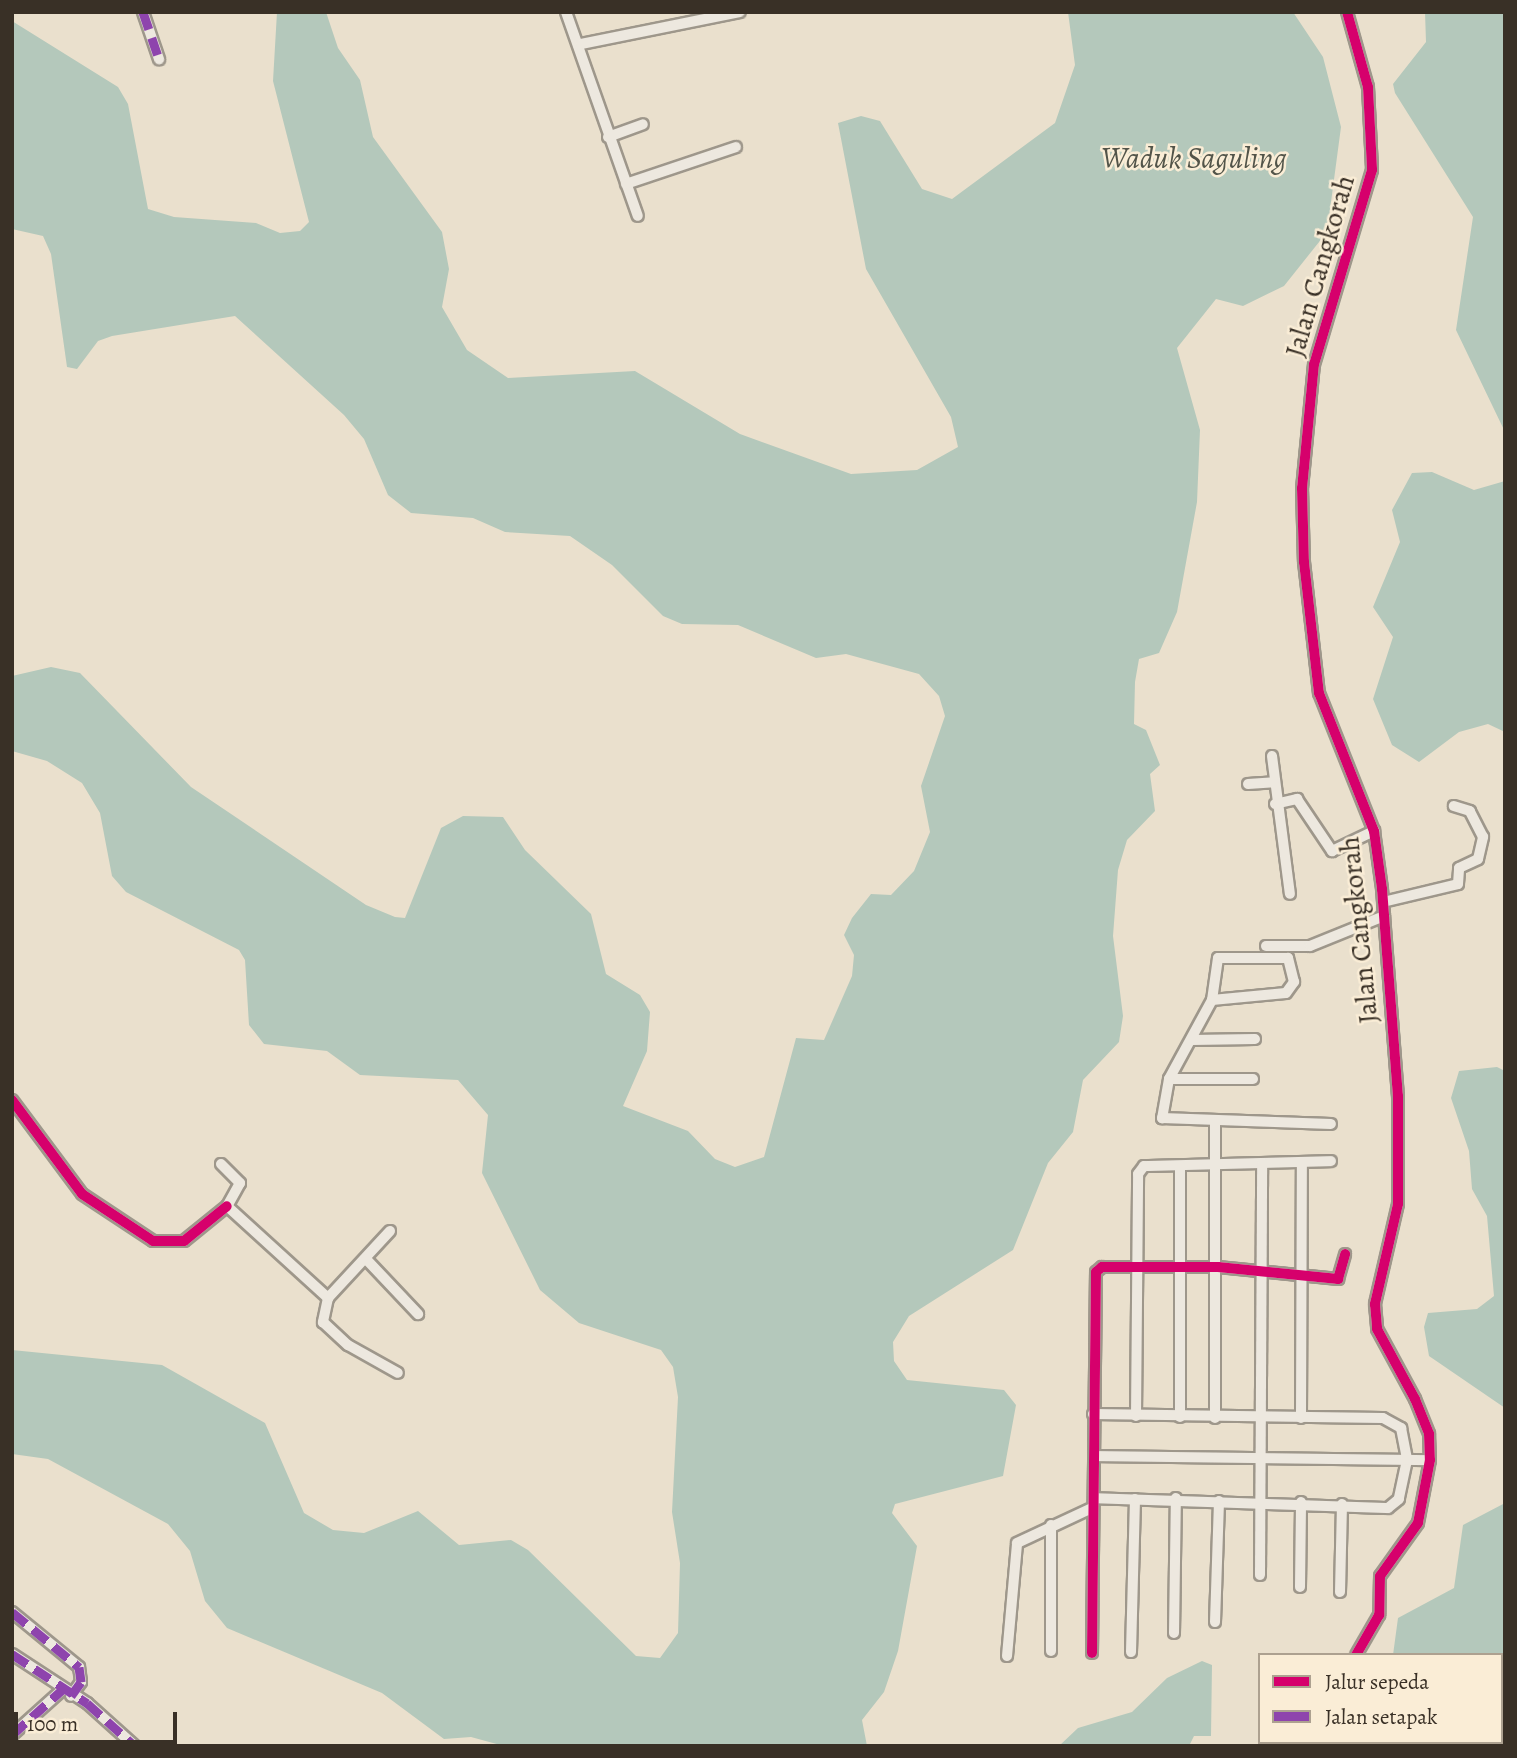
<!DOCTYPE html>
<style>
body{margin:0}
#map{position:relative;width:1517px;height:1758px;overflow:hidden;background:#eae0cd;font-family:Alegreya,serif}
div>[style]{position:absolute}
.water>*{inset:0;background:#b4c8bb}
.roads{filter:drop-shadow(2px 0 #9e978b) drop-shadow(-2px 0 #9e978b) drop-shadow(0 2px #9e978b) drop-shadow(0 -2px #9e978b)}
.minor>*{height:10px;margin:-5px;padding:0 5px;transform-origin:5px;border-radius:5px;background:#ede8df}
.quiet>*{height:9px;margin-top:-4.5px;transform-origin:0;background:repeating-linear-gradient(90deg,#8e44ad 0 18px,transparent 0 27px)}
.cycleway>*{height:10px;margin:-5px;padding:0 5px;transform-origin:5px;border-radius:5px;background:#d6006c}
span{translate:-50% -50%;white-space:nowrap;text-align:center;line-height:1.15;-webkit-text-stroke:5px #faedd6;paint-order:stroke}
.street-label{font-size:28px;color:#393026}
.water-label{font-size:30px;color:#525449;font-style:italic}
.frame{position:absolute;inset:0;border:14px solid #393026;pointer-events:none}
.legend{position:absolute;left:1258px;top:1653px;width:245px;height:91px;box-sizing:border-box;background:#faedd6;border:2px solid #ada190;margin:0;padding:9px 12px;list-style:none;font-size:21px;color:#393026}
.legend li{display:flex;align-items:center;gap:14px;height:35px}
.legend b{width:35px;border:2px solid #ada190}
.scale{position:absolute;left:14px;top:1712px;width:163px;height:32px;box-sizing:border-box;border:4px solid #393026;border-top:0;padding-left:9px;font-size:21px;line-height:24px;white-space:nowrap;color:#393026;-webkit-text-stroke:5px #faedd6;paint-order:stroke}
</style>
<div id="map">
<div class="water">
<div style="clip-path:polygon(277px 12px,326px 12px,338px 48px,360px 80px,373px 137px,442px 232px,449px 269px,442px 307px,467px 350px,508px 378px,635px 371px,740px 434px,851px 474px,917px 470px,958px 447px,951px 417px,866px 269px,838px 123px,861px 116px,880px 121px,922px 189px,952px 199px,1055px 123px,1075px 65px,1068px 12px,1293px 12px,1323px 57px,1341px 127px,1327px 232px,1284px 286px,1243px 306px,1216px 299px,1177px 348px,1200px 430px,1197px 502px,1177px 612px,1159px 653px,1139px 659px,1135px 682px,1134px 724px,1146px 730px,1160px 765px,1150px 774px,1155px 811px,1127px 840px,1118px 870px,1113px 936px,1123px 1016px,1119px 1042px,1083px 1080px,1073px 1132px,1048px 1163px,1013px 1250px,909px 1316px,893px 1342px,894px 1361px,907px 1380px,1004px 1390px,1016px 1405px,1003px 1476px,895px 1504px,892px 1513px,917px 1546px,898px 1651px,884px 1692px,862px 1720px,867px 1746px,504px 1746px,471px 1737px,444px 1739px,382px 1693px,227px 1628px,205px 1601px,190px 1551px,168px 1524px,48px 1459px,12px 1454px,12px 1350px,162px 1365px,265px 1423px,304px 1513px,333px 1530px,364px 1533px,418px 1511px,459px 1545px,511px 1540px,528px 1550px,636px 1656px,660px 1658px,678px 1633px,680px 1563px,672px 1512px,678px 1397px,673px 1367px,661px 1350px,579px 1323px,540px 1290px,482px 1173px,488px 1115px,458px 1080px,360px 1075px,327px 1051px,264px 1044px,249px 1025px,245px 960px,239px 950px,126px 892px,112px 876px,100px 813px,82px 783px,47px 761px,12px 751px,12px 676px,51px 667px,80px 673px,191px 787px,366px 905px,395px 917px,405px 918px,441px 828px,463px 816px,503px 817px,525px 850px,591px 914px,606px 974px,640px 995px,650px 1012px,647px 1051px,623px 1106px,688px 1131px,715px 1159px,735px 1167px,764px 1157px,796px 1038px,824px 1040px,852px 976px,854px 955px,844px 935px,852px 918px,871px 894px,891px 895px,914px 871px,930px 832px,921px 786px,945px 716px,939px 696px,919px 674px,846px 654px,816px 658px,738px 625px,682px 624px,663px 616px,612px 565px,570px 536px,505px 532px,473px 518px,411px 513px,388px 495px,364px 439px,344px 415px,235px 316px,112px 336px,98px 341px,77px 369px,67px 367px,51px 254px,43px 236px,12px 229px,12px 21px,118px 87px,128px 104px,148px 209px,174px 217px,256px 223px,280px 233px,300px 231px,309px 222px,273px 81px)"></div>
<div style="clip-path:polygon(1425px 12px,1505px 12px,1505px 432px,1456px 330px,1473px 217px,1395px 93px,1393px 84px,1426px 42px)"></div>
<div style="clip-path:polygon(1432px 472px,1474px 490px,1505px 481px,1505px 732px,1488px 724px,1459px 732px,1419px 762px,1392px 745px,1373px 699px,1393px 637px,1373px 607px,1400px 542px,1392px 510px,1412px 473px)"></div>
<div style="clip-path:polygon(1497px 1067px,1505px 1071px,1505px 1408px,1429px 1356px,1424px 1327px,1428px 1313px,1477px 1309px,1494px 1296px,1487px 1216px,1472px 1189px,1469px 1151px,1451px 1098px,1459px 1071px)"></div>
<div style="clip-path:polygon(1505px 1503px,1505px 1746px,1357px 1746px,1501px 1742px,1501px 1655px,1393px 1655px,1398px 1618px,1454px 1588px,1463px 1525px)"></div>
<div style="clip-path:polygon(1202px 1661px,1212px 1665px,1211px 1736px,1194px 1736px,1189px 1746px,1059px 1746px,1078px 1728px,1132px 1712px,1167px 1678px)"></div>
</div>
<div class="roads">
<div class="minor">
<div style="left:143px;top:12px;width:50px;rotate:71.2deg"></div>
<div style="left:566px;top:12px;width:216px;rotate:70.6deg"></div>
<div style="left:1347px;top:12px;width:78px;rotate:74.4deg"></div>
<div style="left:1368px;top:87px;width:83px;rotate:87.2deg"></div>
<div style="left:1372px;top:170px;width:202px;rotate:106.6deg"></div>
<div style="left:1314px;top:364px;width:125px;rotate:95.5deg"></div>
<div style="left:1302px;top:488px;width:74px;rotate:88.5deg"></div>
<div style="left:1304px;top:562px;width:132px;rotate:83.5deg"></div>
<div style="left:1319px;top:693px;width:149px;rotate:68.3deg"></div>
<div style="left:1374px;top:831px;width:59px;rotate:82.1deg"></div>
<div style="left:1382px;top:889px;width:208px;rotate:85.6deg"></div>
<div style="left:1398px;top:1096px;width:108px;rotate:90deg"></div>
<div style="left:1398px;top:1204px;width:103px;rotate:103deg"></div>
<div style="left:1375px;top:1304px;width:25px;rotate:85deg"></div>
<div style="left:1377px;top:1329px;width:80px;rotate:61.5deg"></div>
<div style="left:1415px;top:1399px;width:38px;rotate:68deg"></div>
<div style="left:1429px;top:1434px;width:26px;rotate:88deg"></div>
<div style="left:1430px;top:1460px;width:64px;rotate:100.8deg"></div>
<div style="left:1418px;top:1523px;width:65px;rotate:125.6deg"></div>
<div style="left:1380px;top:1576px;width:39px;rotate:91deg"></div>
<div style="left:1379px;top:1615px;width:46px;rotate:119.9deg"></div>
<div style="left:581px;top:44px;width:162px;rotate:-11.4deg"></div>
<div style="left:608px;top:137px;width:37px;rotate:-20deg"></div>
<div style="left:626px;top:184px;width:116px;rotate:-18.6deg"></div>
<div style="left:1272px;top:756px;width:139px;rotate:82.6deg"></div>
<div style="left:1248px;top:784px;width:26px;rotate:-4deg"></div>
<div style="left:1275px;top:804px;width:23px;rotate:-13deg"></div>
<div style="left:1297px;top:799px;width:63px;rotate:56.1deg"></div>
<div style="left:1332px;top:851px;width:47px;rotate:-25.5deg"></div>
<div style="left:1383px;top:902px;width:77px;rotate:-13.5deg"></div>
<div style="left:1458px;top:884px;width:16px;rotate:-86deg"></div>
<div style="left:1459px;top:868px;width:21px;rotate:-25deg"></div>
<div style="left:1478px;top:859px;width:23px;rotate:-77deg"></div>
<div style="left:1483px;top:837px;width:29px;rotate:-117deg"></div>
<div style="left:1470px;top:811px;width:17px;rotate:-163deg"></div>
<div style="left:1266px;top:946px;width:44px"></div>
<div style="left:1310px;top:946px;width:80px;rotate:-22.1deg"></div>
<div style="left:1192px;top:1040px;width:63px;rotate:-0.9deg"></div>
<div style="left:1169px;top:1079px;width:90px;rotate:-61.4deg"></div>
<div style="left:1212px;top:1000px;width:74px;rotate:-5.4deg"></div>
<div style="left:1286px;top:993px;width:14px;rotate:-54deg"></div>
<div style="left:1294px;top:982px;width:25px;rotate:-104deg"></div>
<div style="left:1288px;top:958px;width:70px;rotate:180deg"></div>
<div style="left:1218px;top:958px;width:42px;rotate:98.1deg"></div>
<div style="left:1253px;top:1079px;width:84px;rotate:180deg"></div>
<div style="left:1169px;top:1079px;width:40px;rotate:100deg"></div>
<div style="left:1162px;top:1118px;width:169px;rotate:2deg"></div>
<div style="left:12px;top:1100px;width:117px;rotate:53.3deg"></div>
<div style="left:82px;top:1194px;width:85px;rotate:33.5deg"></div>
<div style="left:153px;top:1241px;width:31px"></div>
<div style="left:184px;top:1241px;width:55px;rotate:-39.1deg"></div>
<div style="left:221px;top:1164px;width:27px;rotate:45deg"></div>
<div style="left:240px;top:1183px;width:26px;rotate:119deg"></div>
<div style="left:227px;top:1206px;width:137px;rotate:42.3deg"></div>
<div style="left:390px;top:1231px;width:91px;rotate:132.8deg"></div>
<div style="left:328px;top:1298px;width:25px;rotate:102deg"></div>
<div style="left:323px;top:1322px;width:34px;rotate:43deg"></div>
<div style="left:348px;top:1345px;width:57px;rotate:29.2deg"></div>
<div style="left:366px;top:1259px;width:76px;rotate:46.6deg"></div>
<div style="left:1093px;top:1414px;width:290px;rotate:0.8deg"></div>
<div style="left:1383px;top:1418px;width:21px;rotate:29deg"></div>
<div style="left:1401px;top:1428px;width:33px;rotate:79deg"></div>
<div style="left:1407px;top:1460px;width:40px;rotate:102deg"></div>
<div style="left:1399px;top:1499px;width:14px;rotate:141deg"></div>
<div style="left:1388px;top:1508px;width:294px;rotate:-178.1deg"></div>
<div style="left:1136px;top:1416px;width:242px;rotate:-89.5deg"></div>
<div style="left:1138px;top:1174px;width:10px;rotate:-53deg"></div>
<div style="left:1144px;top:1166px;width:187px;rotate:-1.5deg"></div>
<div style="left:1180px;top:1417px;width:251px;rotate:-90deg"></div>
<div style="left:1215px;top:1418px;width:295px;rotate:-90deg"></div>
<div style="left:1301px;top:1418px;width:256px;rotate:-89.8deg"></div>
<div style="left:1095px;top:1456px;width:335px;rotate:0.7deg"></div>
<div style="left:1260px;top:1575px;width:412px;rotate:-89.7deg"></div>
<div style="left:1300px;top:1587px;width:85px;rotate:-89.3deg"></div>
<div style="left:1340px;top:1592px;width:88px;rotate:-88.7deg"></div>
<div style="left:12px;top:1612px;width:87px;rotate:39.4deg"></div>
<div style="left:79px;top:1667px;width:15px;rotate:82deg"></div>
<div style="left:81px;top:1682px;width:17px;rotate:126deg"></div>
<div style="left:1215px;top:1622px;width:121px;rotate:-88.1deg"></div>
<div style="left:1174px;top:1633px;width:135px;rotate:-89.2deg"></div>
<div style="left:1051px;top:1651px;width:126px;rotate:-90deg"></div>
<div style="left:1131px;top:1652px;width:153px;rotate:-88.5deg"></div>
<div style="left:1092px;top:1653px;width:381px;rotate:-89.4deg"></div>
<div style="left:1096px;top:1272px;width:8px;rotate:-40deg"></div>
<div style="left:1102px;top:1267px;width:116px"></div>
<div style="left:1218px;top:1267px;width:121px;rotate:5.7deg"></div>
<div style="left:1338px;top:1279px;width:26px;rotate:-74deg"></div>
<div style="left:12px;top:1654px;width:90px;rotate:33.2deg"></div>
<div style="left:87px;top:1703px;width:64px;rotate:41.9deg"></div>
<div style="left:1007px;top:1656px;width:113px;rotate:-84.9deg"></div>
<div style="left:1017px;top:1543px;width:83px;rotate:-25deg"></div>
<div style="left:12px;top:1735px;width:67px;rotate:-42deg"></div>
<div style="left:1361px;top:1742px;width:4px;rotate:63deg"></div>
</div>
</div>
<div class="quiet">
<div style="left:143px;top:12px;width:50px;rotate:71.2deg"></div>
<div style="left:12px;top:1612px;width:87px;rotate:39.4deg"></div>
<div style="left:79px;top:1667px;width:15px;rotate:82deg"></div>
<div style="left:81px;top:1682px;width:17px;rotate:126deg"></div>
<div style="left:12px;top:1654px;width:90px;rotate:33.2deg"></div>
<div style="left:87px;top:1703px;width:64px;rotate:41.9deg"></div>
<div style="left:12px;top:1735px;width:67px;rotate:-42deg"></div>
</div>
<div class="cycleway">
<div style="left:1347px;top:12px;width:78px;rotate:74.4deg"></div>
<div style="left:1368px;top:87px;width:83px;rotate:87.2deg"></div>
<div style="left:1372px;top:170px;width:202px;rotate:106.6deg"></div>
<div style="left:1314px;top:364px;width:125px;rotate:95.5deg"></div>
<div style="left:1302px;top:488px;width:74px;rotate:88.5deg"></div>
<div style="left:1304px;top:562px;width:132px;rotate:83.5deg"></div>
<div style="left:1319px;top:693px;width:149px;rotate:68.3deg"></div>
<div style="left:1374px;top:831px;width:59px;rotate:82.1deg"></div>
<div style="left:1382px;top:889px;width:208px;rotate:85.6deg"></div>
<div style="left:1398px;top:1096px;width:108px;rotate:90deg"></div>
<div style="left:1398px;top:1204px;width:103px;rotate:103deg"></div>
<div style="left:1375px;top:1304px;width:25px;rotate:85deg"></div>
<div style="left:1377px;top:1329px;width:80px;rotate:61.5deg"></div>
<div style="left:1415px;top:1399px;width:38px;rotate:68deg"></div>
<div style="left:1429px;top:1434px;width:26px;rotate:88deg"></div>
<div style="left:1430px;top:1460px;width:64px;rotate:100.8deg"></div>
<div style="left:1418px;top:1523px;width:65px;rotate:125.6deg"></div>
<div style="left:1380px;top:1576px;width:39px;rotate:91deg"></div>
<div style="left:1379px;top:1615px;width:46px;rotate:119.9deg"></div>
<div style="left:12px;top:1100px;width:117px;rotate:53.3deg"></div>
<div style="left:82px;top:1194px;width:85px;rotate:33.5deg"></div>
<div style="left:153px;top:1241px;width:31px"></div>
<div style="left:184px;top:1241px;width:55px;rotate:-39.1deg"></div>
<div style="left:1092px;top:1653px;width:381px;rotate:-89.4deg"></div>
<div style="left:1096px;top:1272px;width:8px;rotate:-40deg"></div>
<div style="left:1102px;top:1267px;width:116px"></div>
<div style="left:1218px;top:1267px;width:121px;rotate:5.7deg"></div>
<div style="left:1338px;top:1279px;width:26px;rotate:-74deg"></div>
</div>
<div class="street-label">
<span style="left:1320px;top:266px;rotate:-74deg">Jalan Cangkorah</span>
<span style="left:1359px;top:930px;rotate:-96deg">Jalan Cangkorah</span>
</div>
<div class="water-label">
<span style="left:1194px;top:158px">Waduk Saguling</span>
</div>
<div class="frame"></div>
<ul class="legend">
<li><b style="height:9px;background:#d6006c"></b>Jalur sepeda</li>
<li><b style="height:9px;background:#8e44ad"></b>Jalan setapak</li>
</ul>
<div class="scale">100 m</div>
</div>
